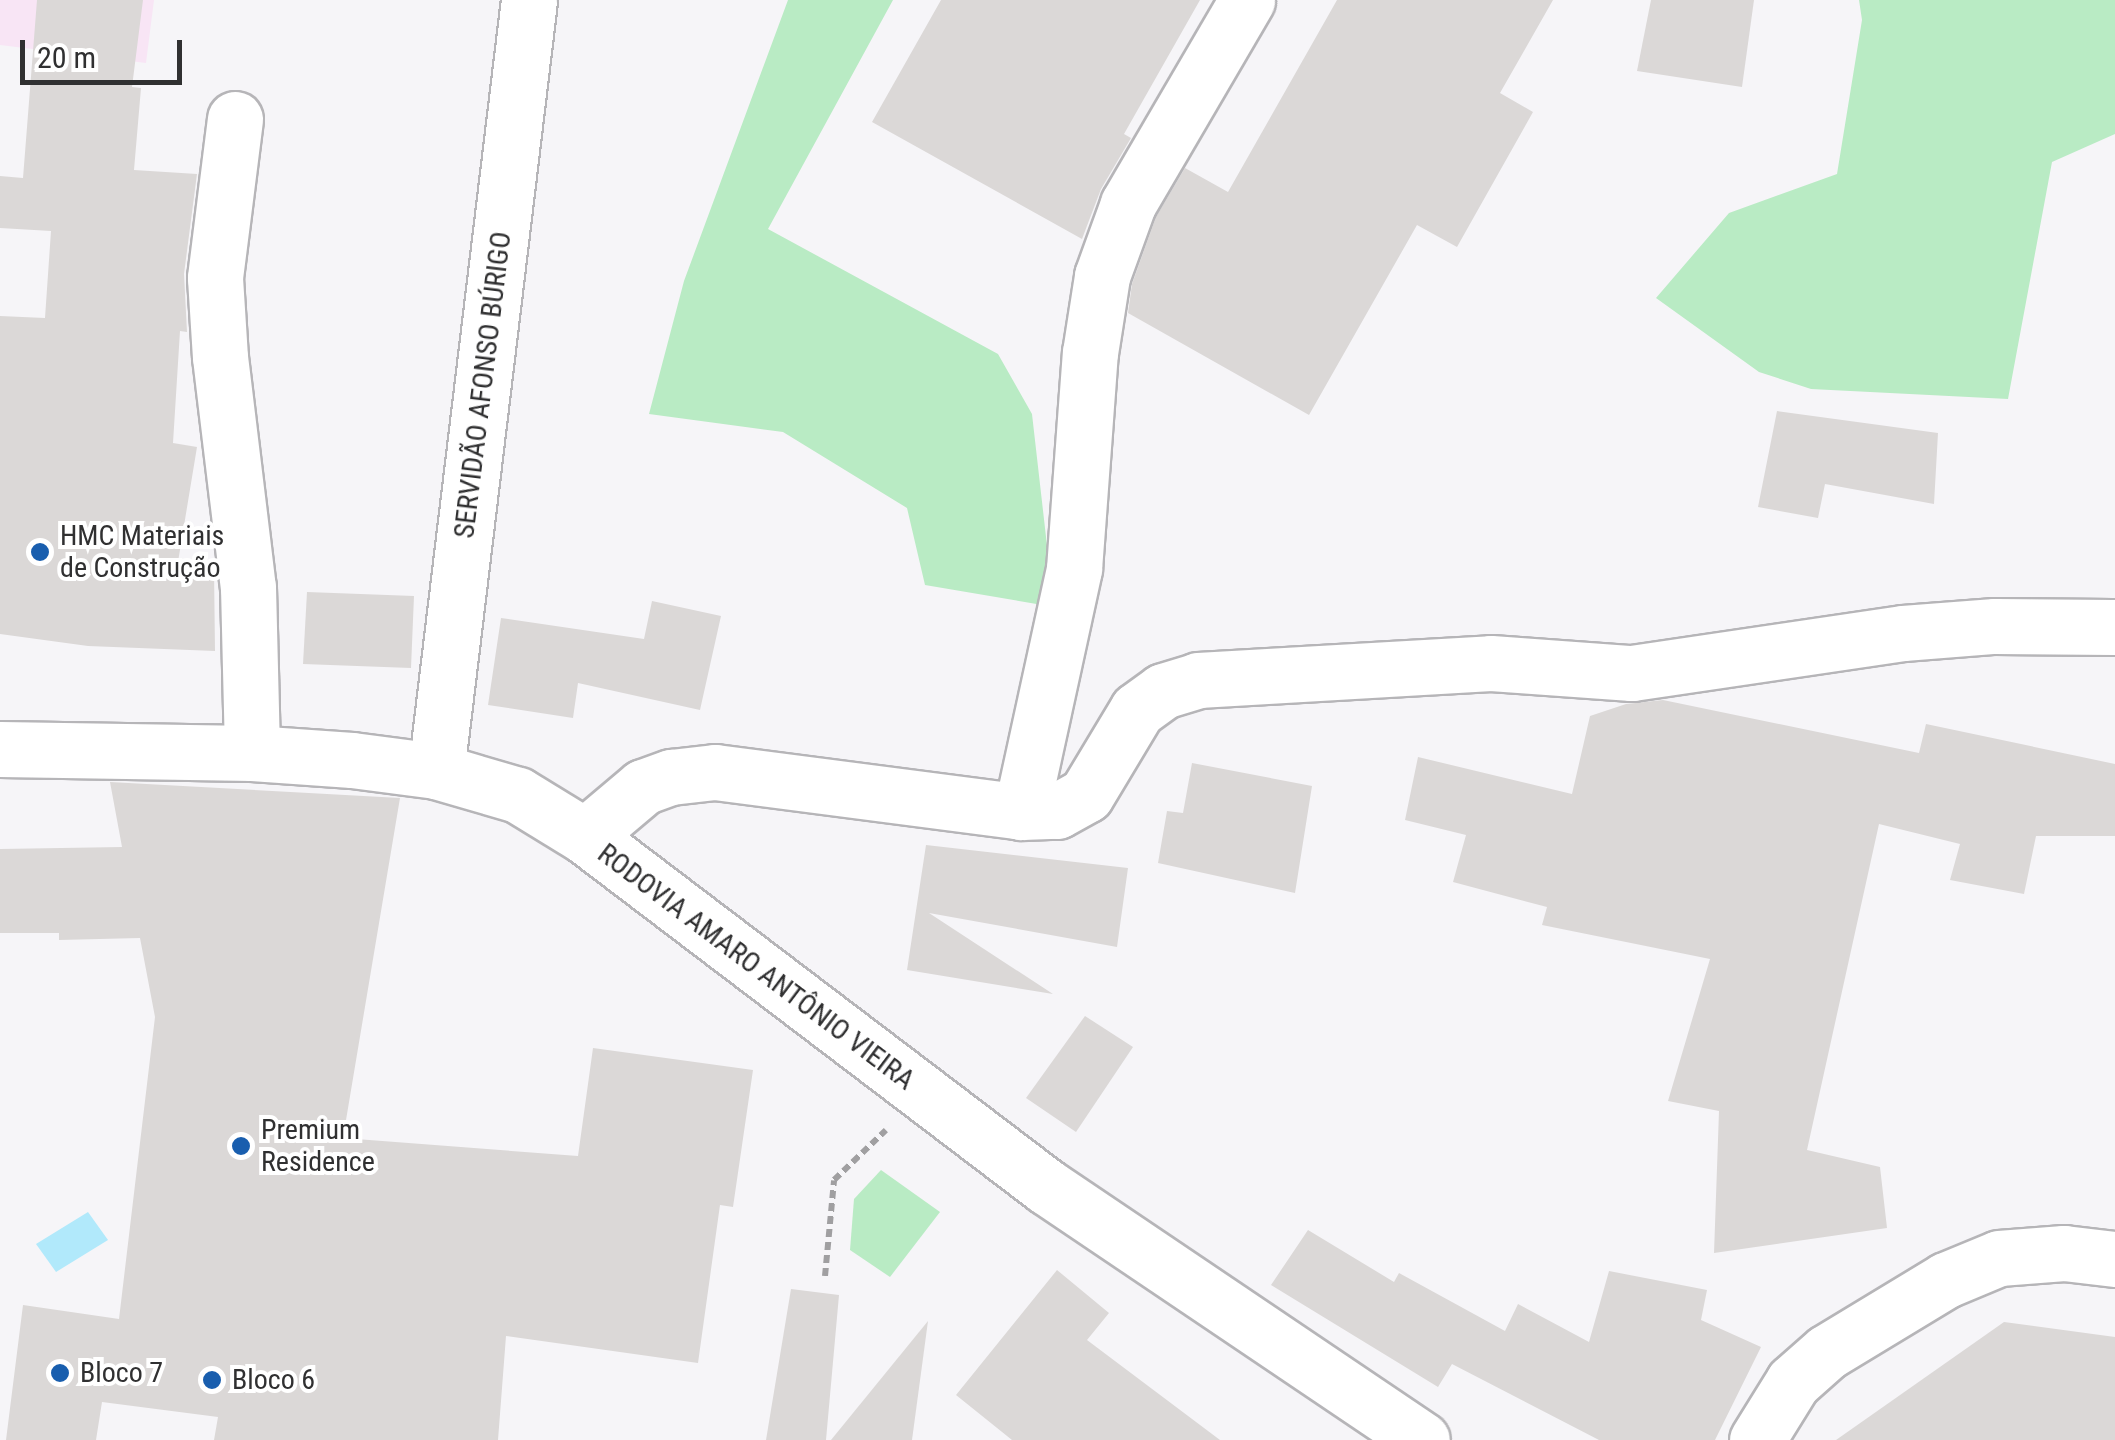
<!DOCTYPE html>
<meta charset="utf-8">
<style>
body{margin:0}
#map{position:relative;width:2115px;height:1440px;overflow:hidden;background:#f6f5f8;font-family:"Roboto Condensed",sans-serif}
div>[style]{position:absolute}
.commercial>*{inset:0;background:#f8e5f5}
.green>*{inset:0;background:#b9ebc4}
.water>*{inset:0;background:#b1e9fb}
.building>*{inset:0;background:#dbd8d7}
.path>*{height:6px;margin-top:-3px;transform-origin:0;background:repeating-linear-gradient(90deg,#a09fa1 0 8px,transparent 0 13px)}
.roads{filter:drop-shadow(2px 0 #b6b5b8) drop-shadow(-2px 0 #b6b5b8) drop-shadow(0 2px #b6b5b8) drop-shadow(0 -2px #b6b5b8)}
.minor>*{height:55px;margin:-27.5px;padding:0 27.5px;transform-origin:27.5px;border-radius:27.5px;background:#fff}
.major>*{height:55px;margin:-27.5px;padding:0 27.5px;transform-origin:27.5px;border-radius:27.5px;background:#fff}
.dots>*{width:28px;height:28px;translate:-50% -50%;box-sizing:border-box;border:5px solid #fff;border-radius:50%}
span{translate:-50% -50%;white-space:nowrap;text-align:center;line-height:1.15;-webkit-text-stroke:8px #fff;paint-order:stroke}
.street-label{font-size:28px;color:#303031}
.poi-label{font-size:28px;color:#303031}
.left{translate:0 -50%;text-align:left}
.scale{position:absolute;left:20px;top:40px;width:162px;height:45px;box-sizing:border-box;border:5px solid #303031;border-top:0;padding-left:12px;font-size:30px;line-height:35px;white-space:nowrap;color:#303031;-webkit-text-stroke:8px #fff;paint-order:stroke}
</style>
<div id="map">
<div class="commercial">
<div style="clip-path:polygon(0 0,154px 0,146px 63px,0 45px)"></div>
</div>
<div class="green">
<div style="clip-path:polygon(788px 0,893px 0,768px 229px,998px 354px,1032px 414px,1054px 607px,925px 585px,907px 508px,783px 432px,649px 414px,684px 281px)"></div>
<div style="clip-path:polygon(1859px 0,2115px 0,2115px 134px,2052px 162px,2008px 399px,1811px 389px,1759px 372px,1656px 298px,1729px 213px,1837px 174px,1862px 20px)"></div>
<div style="clip-path:polygon(881px 1170px,940px 1212px,890px 1277px,850px 1250px,854px 1199px)"></div>
</div>
<div class="water">
<div style="clip-path:polygon(88px 1212px,108px 1240px,56px 1272px,36px 1244px)"></div>
</div>
<div class="building">
<div style="clip-path:polygon(37px 0,143px 0,132px 87px,141px 88px,134px 170px,197px 174px,184px 274px,187px 332px,180px 331px,173px 443px,197px 447px,177px 568px,214px 569px,215px 651px,88px 646px,0 634px,0 316px,45px 318px,51px 231px,0 228px,0 176px,23px 178px)"></div>
<div style="clip-path:polygon(941px 0,1200px 0,1124px 134px,1131px 138px,1101px 189px,1082px 239px,872px 122px)"></div>
<div style="clip-path:polygon(1337px 0,1553px 0,1500px 93px,1533px 112px,1457px 247px,1417px 225px,1309px 415px,1128px 313px,1132px 284px,1156px 217px,1185px 168px,1228px 192px)"></div>
<div style="clip-path:polygon(1651px 0,1754px 0,1742px 87px,1637px 71px)"></div>
<div style="clip-path:polygon(1777px 411px,1938px 433px,1934px 504px,1825px 484px,1818px 518px,1758px 507px)"></div>
<div style="clip-path:polygon(307px 592px,414px 596px,411px 668px,303px 664px)"></div>
<div style="clip-path:polygon(652px 601px,721px 616px,700px 710px,578px 683px,573px 718px,488px 705px,501px 618px,644px 639px)"></div>
<div style="clip-path:polygon(1663px 700px,1919px 753px,1926px 724px,2115px 764px,2115px 836px,2036px 836px,2024px 894px,1950px 880px,1960px 844px,1879px 824px,1807px 1150px,1880px 1167px,1887px 1228px,1714px 1253px,1719px 1111px,1668px 1101px,1710px 959px,1542px 925px,1547px 907px,1453px 882px,1466px 835px,1405px 820px,1418px 757px,1572px 794px,1590px 716px,1626px 704px)"></div>
<div style="clip-path:polygon(1192px 763px,1312px 786px,1295px 893px,1158px 863px,1167px 811px,1183px 813px)"></div>
<div style="clip-path:polygon(110px 782px,400px 798px,343px 1138px,578px 1156px,593px 1048px,753px 1070px,733px 1207px,720px 1205px,698px 1363px,506px 1336px,498px 1440px,214px 1440px,218px 1417px,102px 1402px,96px 1440px,6px 1440px,23px 1305px,119px 1319px,155px 1017px,140px 938px,59px 940px,59px 933px,0 933px,0 849px,122px 847px)"></div>
<div style="clip-path:polygon(926px 845px,1128px 868px,1117px 947px,929px 913px,1053px 994px,907px 970px)"></div>
<div style="clip-path:polygon(1085px 1016px,1133px 1047px,1076px 1132px,1026px 1098px)"></div>
<div style="clip-path:polygon(1308px 1230px,1394px 1282px,1399px 1273px,1505px 1331px,1518px 1304px,1589px 1342px,1609px 1271px,1707px 1290px,1701px 1320px,1761px 1347px,1715px 1440px,1599px 1440px,1452px 1364px,1438px 1387px,1271px 1285px)"></div>
<div style="clip-path:polygon(1057px 1270px,1109px 1313px,1087px 1340px,1220px 1440px,1012px 1440px,956px 1395px)"></div>
<div style="clip-path:polygon(791px 1289px,839px 1295px,826px 1440px,766px 1440px)"></div>
<div style="clip-path:polygon(928px 1321px,912px 1440px,831px 1440px)"></div>
<div style="clip-path:polygon(2004px 1322px,2115px 1337px,2115px 1440px,1836px 1440px)"></div>
</div>
<div class="path">
<div style="left:825px;top:1276px;width:96px;rotate:-84.6deg"></div>
<div style="left:834px;top:1180px;width:72px;rotate:-43.9deg"></div>
</div>
<div class="roads">
<div class="minor">
<div style="left:235px;top:119px;width:160px;rotate:97.2deg"></div>
<div style="left:215px;top:278px;width:79px;rotate:86.4deg"></div>
<div style="left:220px;top:357px;width:232px;rotate:83.1deg"></div>
<div style="left:248px;top:587px;width:166px;rotate:88.6deg"></div>
<div style="left:436px;top:771px;width:777px;rotate:-83.12deg"></div>
<div style="left:1021px;top:812px;width:249px;rotate:-77.7deg"></div>
<div style="left:1074px;top:569px;width:217px;rotate:-85.8deg"></div>
<div style="left:1090px;top:353px;width:78px;rotate:-81.1deg"></div>
<div style="left:1102px;top:276px;width:77px;rotate:-70.1deg"></div>
<div style="left:1128px;top:204px;width:236px;rotate:-59.7deg"></div>
<div style="left:585px;top:836px;width:76px;rotate:-40.2deg"></div>
<div style="left:643px;top:787px;width:30px;rotate:-20deg"></div>
<div style="left:671px;top:777px;width:44px;rotate:-6.5deg"></div>
<div style="left:715px;top:772px;width:309px;rotate:7.4deg"></div>
<div style="left:1021px;top:812px;width:36px;rotate:-2deg"></div>
<div style="left:1057px;top:811px;width:33px;rotate:-29deg"></div>
<div style="left:1086px;top:795px;width:99px;rotate:-59deg"></div>
<div style="left:1137px;top:710px;width:32px;rotate:-36deg"></div>
<div style="left:1163px;top:691px;width:37px;rotate:-17deg"></div>
<div style="left:1198px;top:680px;width:293px;rotate:-3.3deg"></div>
<div style="left:1491px;top:663px;width:141px;rotate:4.1deg"></div>
<div style="left:1632px;top:673px;width:274px;rotate:-8.4deg"></div>
<div style="left:1903px;top:633px;width:92px;rotate:-4.4deg"></div>
<div style="left:1995px;top:626px;width:120px;rotate:0.5deg"></div>
<div style="left:1757px;top:1440px;width:68px;rotate:-58.2deg"></div>
<div style="left:1793px;top:1382px;width:45px;rotate:-41.4deg"></div>
<div style="left:1827px;top:1352px;width:139px;rotate:-31.2deg"></div>
<div style="left:1946px;top:1280px;width:57px;rotate:-22.5deg"></div>
<div style="left:1999px;top:1258px;width:65px;rotate:-4.4deg"></div>
<div style="left:2064px;top:1253px;width:51px;rotate:6.7deg"></div>
</div>
<div class="major">
<div style="left:0;top:749px;width:252px;rotate:0.9deg"></div>
<div style="left:252px;top:753px;width:100px;rotate:4deg"></div>
<div style="left:352px;top:760px;width:85px;rotate:7.5deg"></div>
<div style="left:436px;top:771px;width:85px;rotate:16.3deg"></div>
<div style="left:518px;top:795px;width:79px;rotate:31.5deg"></div>
<div style="left:585px;top:836px;width:580px;rotate:37.23deg"></div>
<div style="left:1047px;top:1187px;width:452px;rotate:34deg"></div>
</div>
</div>
<div class="dots">
<div style="left:40px;top:552px;background:#195eae"></div>
<div style="left:241px;top:1146px;background:#195eae"></div>
<div style="left:60px;top:1373px;background:#195eae"></div>
<div style="left:212px;top:1380px;background:#195eae"></div>
</div>
<div class="street-label">
<span style="left:483px;top:385px;rotate:-83deg">SERVIDÃO AFONSO BÚRIGO</span>
<span style="left:756px;top:967px;rotate:37deg">RODOVIA AMARO ANTÔNIO VIEIRA</span>
</div>
<div class="poi-label">
<span class="left" style="left:60px;top:552px">HMC Materiais<br>de Construção</span>
<span class="left" style="left:261px;top:1146px">Premium<br>Residence</span>
<span class="left" style="left:80px;top:1373px">Bloco 7</span>
<span class="left" style="left:232px;top:1380px">Bloco 6</span>
</div>
<div class="scale">20 m</div>
</div>
